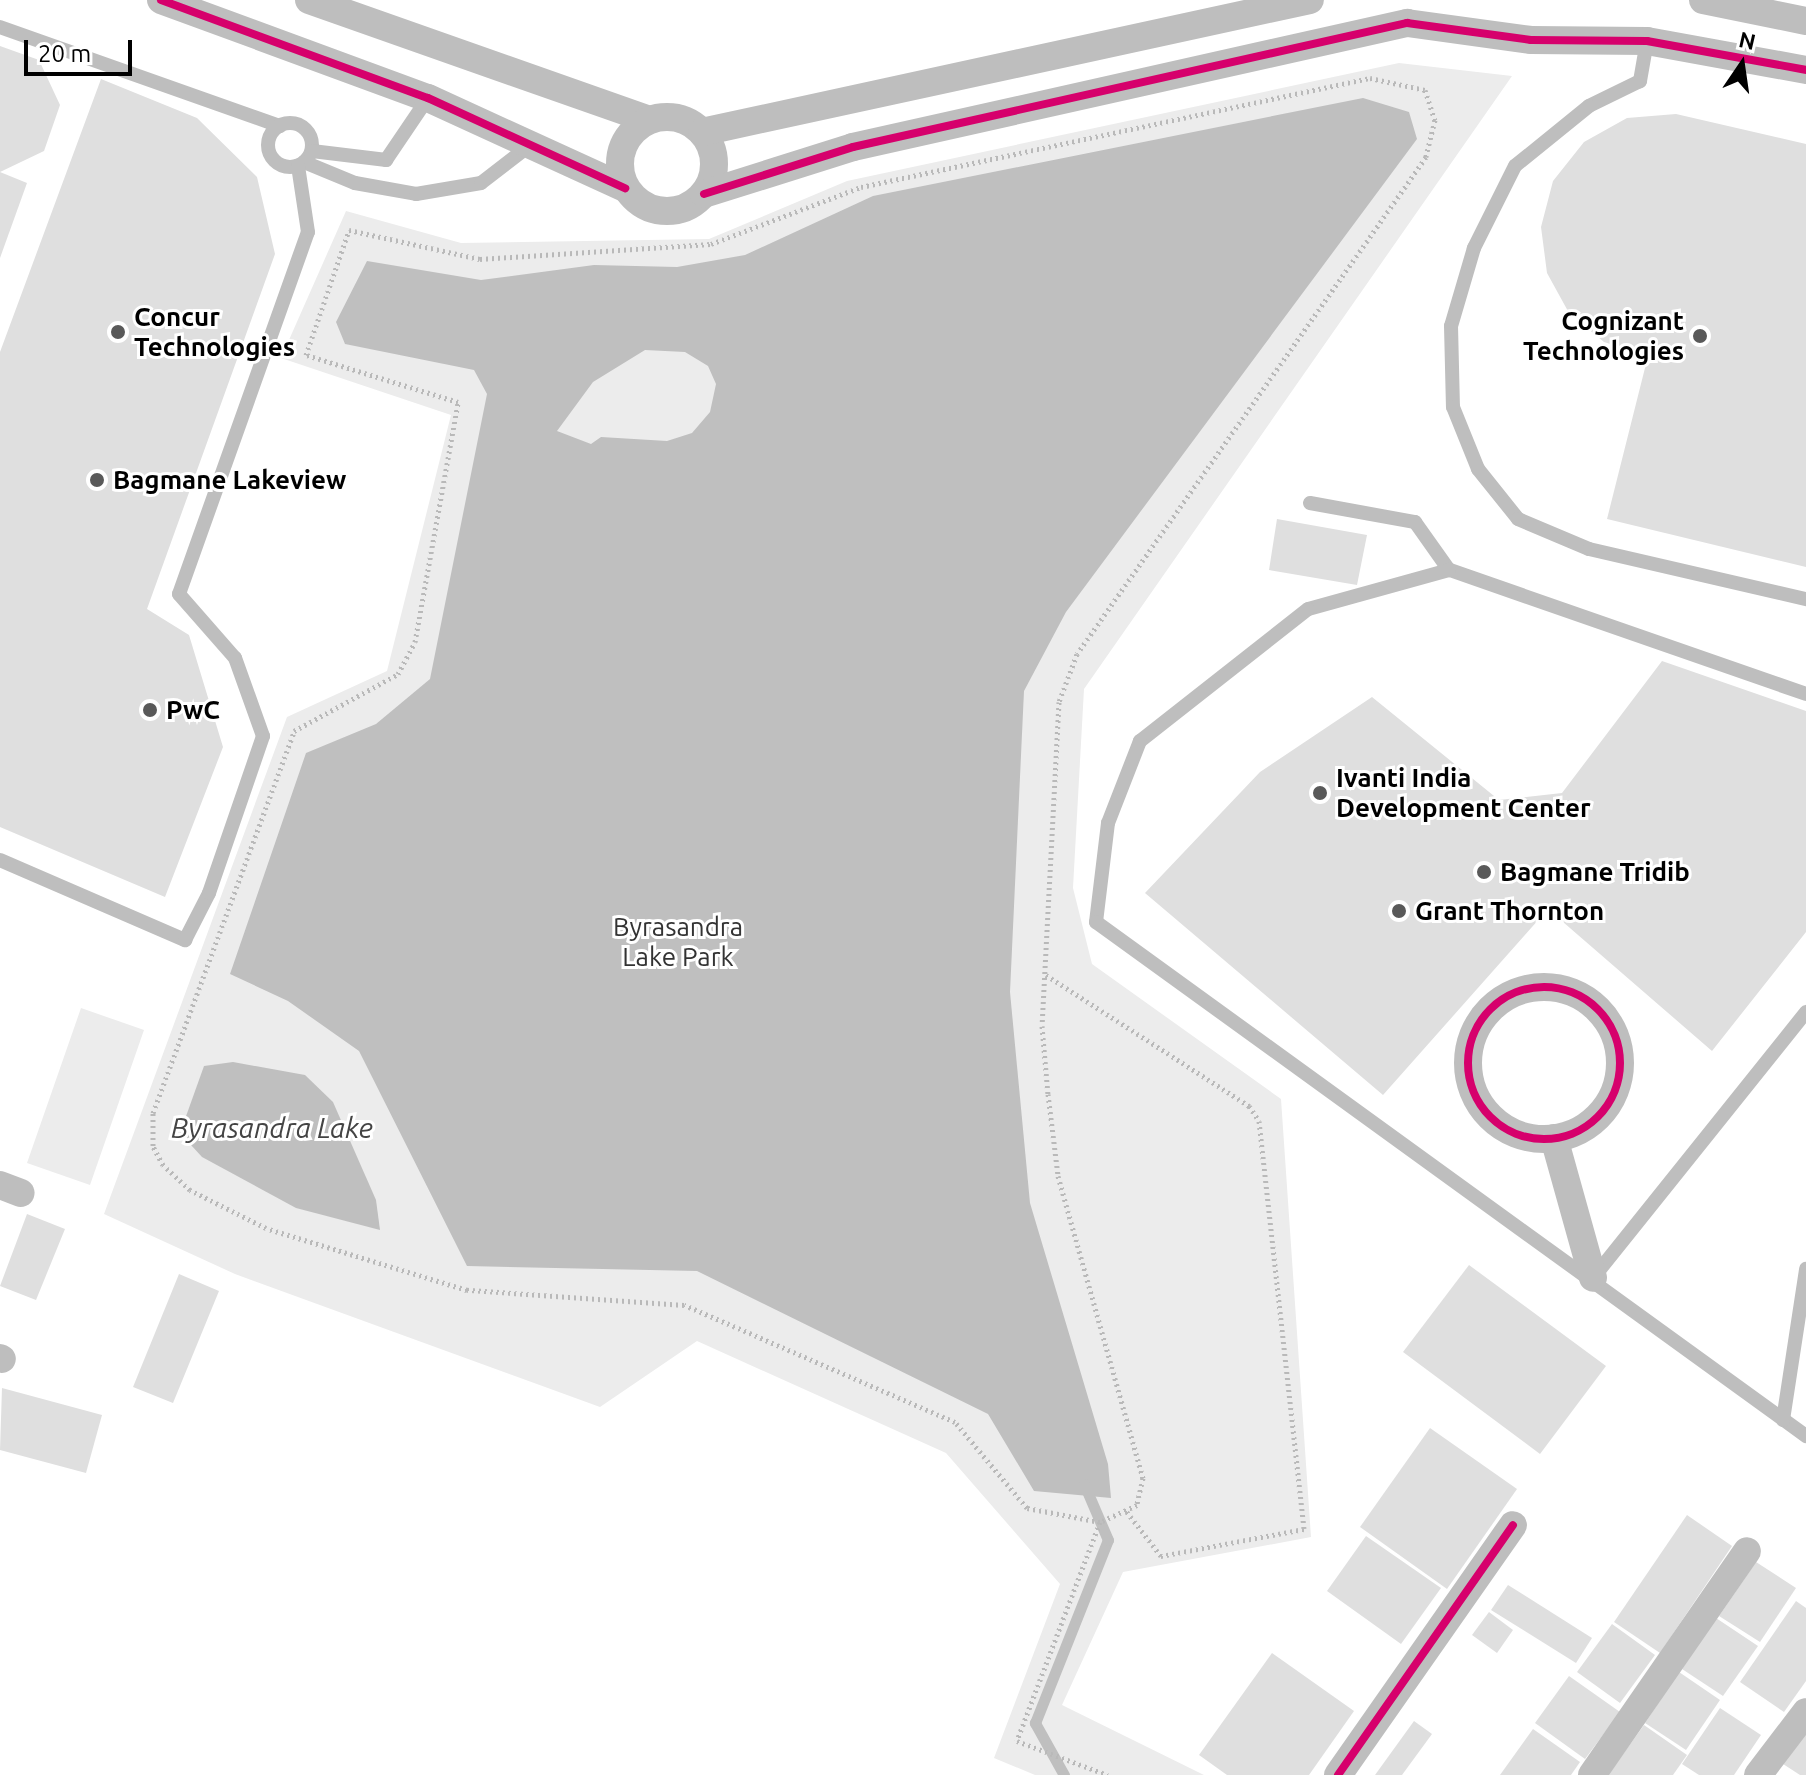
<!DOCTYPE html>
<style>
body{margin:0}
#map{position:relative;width:1806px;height:1775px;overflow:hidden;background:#fff;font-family:Ubuntu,sans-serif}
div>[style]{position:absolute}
.green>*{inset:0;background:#ececec}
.water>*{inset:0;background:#bfbfbf}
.stream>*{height:11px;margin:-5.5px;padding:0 5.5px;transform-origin:5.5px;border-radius:5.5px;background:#bfbfbf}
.building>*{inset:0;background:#dfdfdf}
.path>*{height:5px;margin-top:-2.5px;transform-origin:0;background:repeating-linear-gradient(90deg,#b9b9b9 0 2px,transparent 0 6px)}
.lane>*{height:14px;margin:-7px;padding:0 7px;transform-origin:7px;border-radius:7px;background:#bebebe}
.lane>.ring{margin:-7px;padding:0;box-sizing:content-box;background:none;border:14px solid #bebebe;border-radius:50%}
.street>*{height:28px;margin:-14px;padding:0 14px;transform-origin:14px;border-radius:14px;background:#bebebe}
.street>.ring{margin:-14px;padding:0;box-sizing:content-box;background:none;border:28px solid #bebebe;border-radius:50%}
.cycleway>*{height:8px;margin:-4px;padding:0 4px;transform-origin:4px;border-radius:4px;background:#d6006c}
.cycleway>.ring{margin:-4px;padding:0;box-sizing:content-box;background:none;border:8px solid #d6006c;border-radius:50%}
.dots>*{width:22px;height:22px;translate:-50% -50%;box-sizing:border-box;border:4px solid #fff;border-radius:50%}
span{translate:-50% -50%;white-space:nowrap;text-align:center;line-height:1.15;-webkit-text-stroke:6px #fff;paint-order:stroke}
.poi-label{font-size:26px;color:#000;font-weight:700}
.left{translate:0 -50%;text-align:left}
.right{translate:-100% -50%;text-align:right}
.park-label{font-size:26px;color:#333}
.water-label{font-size:28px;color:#444;font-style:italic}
.north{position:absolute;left:1702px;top:24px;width:80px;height:80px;-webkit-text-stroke:6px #fff;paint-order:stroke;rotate:13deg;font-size:22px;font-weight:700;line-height:32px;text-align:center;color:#000}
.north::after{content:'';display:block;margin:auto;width:28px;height:36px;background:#000;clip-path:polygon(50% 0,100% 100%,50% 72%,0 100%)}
.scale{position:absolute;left:24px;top:40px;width:108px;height:36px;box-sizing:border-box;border:4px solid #000;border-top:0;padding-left:10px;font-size:24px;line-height:28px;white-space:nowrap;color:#000;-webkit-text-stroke:6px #fff;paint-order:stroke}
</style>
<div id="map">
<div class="green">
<div style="clip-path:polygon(1399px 63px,1512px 76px,1084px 689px,1073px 888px,1092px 964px,1281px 1099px,1311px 1537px,1123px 1572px,1062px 1705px,1204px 1775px,1035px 1775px,994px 1758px,1060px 1584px,946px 1453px,697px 1341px,600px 1407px,235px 1274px,104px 1214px,287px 717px,387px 671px,451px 415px,281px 358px,346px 211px,461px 243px,709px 239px,847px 181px)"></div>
<div style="clip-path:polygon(81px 1008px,144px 1030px,90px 1185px,27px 1163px)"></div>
</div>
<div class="water">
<div style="clip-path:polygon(evenodd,1363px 98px,1409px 112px,1417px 139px,1066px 612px,1024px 691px,1010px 992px,1030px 1203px,1108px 1464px,1111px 1498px,1034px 1491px,988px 1414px,697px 1271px,467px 1266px,359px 1051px,288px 1001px,230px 974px,306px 753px,376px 724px,430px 679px,487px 394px,474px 370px,345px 344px,336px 322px,367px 261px,481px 280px,594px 265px,677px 267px,745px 255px,873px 196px,1363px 98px,645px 350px,685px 352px,708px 366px,716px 384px,710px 412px,692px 433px,667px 441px,601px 437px,591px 444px,557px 431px,593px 382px,645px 350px)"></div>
<div style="clip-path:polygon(233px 1062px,305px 1075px,333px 1102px,376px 1200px,380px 1230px,296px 1208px,202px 1157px,180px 1133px,204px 1066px)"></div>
</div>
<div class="stream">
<div style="left:1064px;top:1775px;width:60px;rotate:-119.1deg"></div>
<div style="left:1035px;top:1723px;width:197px;rotate:-68.3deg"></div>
<div style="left:1108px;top:1540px;width:61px;rotate:-113.2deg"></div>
</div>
<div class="building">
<div style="clip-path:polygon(0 46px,39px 60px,60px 105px,44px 151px,0 172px)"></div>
<div style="clip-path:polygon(101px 79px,197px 118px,257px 177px,275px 254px,147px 609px,189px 635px,223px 747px,165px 897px,0 827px,0 352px)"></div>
<div style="clip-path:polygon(1676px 114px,1806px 144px,1806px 567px,1607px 519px,1648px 356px,1604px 342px,1569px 313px,1547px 273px,1541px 227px,1553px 181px,1584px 142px,1627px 118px)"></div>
<div style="clip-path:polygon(0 172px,27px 183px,0 258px)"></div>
<div style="clip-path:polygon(1277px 519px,1367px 535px,1357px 585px,1269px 570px)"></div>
<div style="clip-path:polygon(1662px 661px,1806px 711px,1806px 932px,1712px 1051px,1548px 909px,1383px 1095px,1145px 893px,1260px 772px,1372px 697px,1499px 800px,1562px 793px)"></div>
<div style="clip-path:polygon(27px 1214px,65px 1229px,36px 1300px,0 1286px)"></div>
<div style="clip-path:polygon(1469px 1265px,1606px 1366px,1540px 1454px,1403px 1352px)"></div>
<div style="clip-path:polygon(179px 1274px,219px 1291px,173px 1403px,133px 1387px)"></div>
<div style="clip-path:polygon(2px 1388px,102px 1415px,86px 1473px,0 1450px)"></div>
<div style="clip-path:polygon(1430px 1428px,1517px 1489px,1447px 1589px,1360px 1527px)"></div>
<div style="clip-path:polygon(1687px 1515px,1732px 1546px,1660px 1653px,1614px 1622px)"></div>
<div style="clip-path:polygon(1366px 1536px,1441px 1588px,1401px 1644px,1327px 1591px)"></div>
<div style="clip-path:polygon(1756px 1562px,1796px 1588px,1760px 1642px,1719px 1616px)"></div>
<div style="clip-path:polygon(1508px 1585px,1592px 1638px,1576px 1663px,1491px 1610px)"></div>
<div style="clip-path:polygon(1796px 1601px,1806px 1608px,1806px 1681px,1784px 1712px,1740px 1682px)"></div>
<div style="clip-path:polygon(1489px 1612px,1513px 1630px,1497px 1653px,1472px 1635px)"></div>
<div style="clip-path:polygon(1716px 1618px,1758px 1646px,1723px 1696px,1682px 1669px)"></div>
<div style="clip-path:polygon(1612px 1624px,1655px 1655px,1620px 1703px,1577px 1672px)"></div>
<div style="clip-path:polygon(1272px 1653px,1354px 1711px,1309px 1775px,1227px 1775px,1199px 1755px)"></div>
<div style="clip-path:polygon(1679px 1672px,1720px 1700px,1686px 1750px,1645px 1723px)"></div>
<div style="clip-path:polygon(1569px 1676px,1620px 1712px,1585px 1759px,1535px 1723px)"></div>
<div style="clip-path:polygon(1720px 1708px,1761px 1735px,1734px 1775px,1699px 1775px,1682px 1764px)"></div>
<div style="clip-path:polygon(1414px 1721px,1432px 1734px,1402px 1775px,1375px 1775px)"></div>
<div style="clip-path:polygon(1644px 1725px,1687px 1755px,1673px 1775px,1608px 1775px)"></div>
<div style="clip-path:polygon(1806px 1725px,1806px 1775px,1800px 1775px,1780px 1762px)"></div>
<div style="clip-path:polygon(1533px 1729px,1580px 1762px,1571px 1775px,1500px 1775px)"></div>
</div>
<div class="path">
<div style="left:1370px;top:78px;width:56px;rotate:12.3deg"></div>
<div style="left:1425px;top:90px;width:32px;rotate:72deg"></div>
<div style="left:1435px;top:120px;width:38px;rotate:104deg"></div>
<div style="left:1426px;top:157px;width:607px;rotate:125.08deg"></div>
<div style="left:1077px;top:654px;width:51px;rotate:110.6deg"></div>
<div style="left:1059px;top:702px;width:324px;rotate:93deg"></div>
<div style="left:1042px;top:1026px;width:68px;rotate:85deg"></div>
<div style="left:1048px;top:1094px;width:83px;rotate:83deg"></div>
<div style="left:1058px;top:1176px;width:314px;rotate:74.3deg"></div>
<div style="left:1143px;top:1478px;width:28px;rotate:103deg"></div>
<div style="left:1137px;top:1505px;width:41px;rotate:155.3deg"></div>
<div style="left:1100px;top:1522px;width:74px;rotate:-169.1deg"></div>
<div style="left:1027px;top:1508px;width:112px;rotate:-129.9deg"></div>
<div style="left:955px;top:1422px;width:295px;rotate:-156.6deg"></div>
<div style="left:684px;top:1305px;width:218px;rotate:-176deg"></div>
<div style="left:467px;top:1290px;width:210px;rotate:-162.9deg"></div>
<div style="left:266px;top:1228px;width:85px;rotate:-153.4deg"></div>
<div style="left:190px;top:1190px;width:37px;rotate:-137deg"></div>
<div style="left:163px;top:1165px;width:21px;rotate:-118deg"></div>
<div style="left:153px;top:1146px;width:33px;rotate:-90deg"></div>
<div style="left:153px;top:1113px;width:407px;rotate:-69.7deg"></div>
<div style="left:294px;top:731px;width:119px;rotate:-28.7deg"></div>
<div style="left:398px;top:674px;width:36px;rotate:-62deg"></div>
<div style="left:415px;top:642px;width:244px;rotate:-79.8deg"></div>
<div style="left:458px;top:402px;width:159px;rotate:-162.8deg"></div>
<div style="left:306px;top:355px;width:132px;rotate:-71deg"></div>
<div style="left:349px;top:230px;width:134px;rotate:12.5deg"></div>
<div style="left:480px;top:259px;width:231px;rotate:-3.7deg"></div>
<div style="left:711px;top:244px;width:160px;rotate:-20.8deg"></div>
<div style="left:861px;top:187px;width:521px;rotate:-12.09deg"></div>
<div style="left:1046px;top:975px;width:242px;rotate:32.8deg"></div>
<div style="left:1249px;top:1106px;width:18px;rotate:56deg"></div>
<div style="left:1259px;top:1121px;width:410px;rotate:83.7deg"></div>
<div style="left:1304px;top:1529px;width:146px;rotate:169.3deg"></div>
<div style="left:1161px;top:1556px;width:56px;rotate:-127.7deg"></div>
<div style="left:1100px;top:1522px;width:234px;rotate:110.8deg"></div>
<div style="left:1017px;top:1741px;width:97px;rotate:20.5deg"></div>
</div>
<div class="lane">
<div style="left:0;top:27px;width:297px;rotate:19.5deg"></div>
<div style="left:1647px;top:41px;width:41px;rotate:99.9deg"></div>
<div style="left:1640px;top:81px;width:57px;rotate:153.9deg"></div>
<div style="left:1589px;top:106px;width:95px;rotate:141deg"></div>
<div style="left:1515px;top:166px;width:92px;rotate:116.6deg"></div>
<div style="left:1474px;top:248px;width:81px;rotate:106.4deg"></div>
<div style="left:1451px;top:326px;width:81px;rotate:88.6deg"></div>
<div style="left:1453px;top:407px;width:67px;rotate:68deg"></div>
<div style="left:1478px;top:469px;width:64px;rotate:51.3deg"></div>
<div style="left:1518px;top:519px;width:77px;rotate:22.9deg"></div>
<div style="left:1589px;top:549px;width:223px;rotate:13deg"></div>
<div class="ring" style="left:268px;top:123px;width:30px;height:30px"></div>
<div style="left:312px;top:151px;width:75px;rotate:6.9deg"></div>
<div style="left:386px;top:160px;width:75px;rotate:-55.9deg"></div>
<div style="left:304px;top:162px;width:55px;rotate:22.4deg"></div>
<div style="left:355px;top:183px;width:62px;rotate:10.2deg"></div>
<div style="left:416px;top:194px;width:66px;rotate:-9.6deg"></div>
<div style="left:481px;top:183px;width:66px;rotate:-37.6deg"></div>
<div style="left:1310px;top:503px;width:107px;rotate:10.3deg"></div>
<div style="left:1415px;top:522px;width:59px;rotate:54.7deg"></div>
<div style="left:1806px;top:694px;width:378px;rotate:-160.8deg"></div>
<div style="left:1449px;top:570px;width:146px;rotate:164.5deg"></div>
<div style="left:1308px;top:609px;width:214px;rotate:141.8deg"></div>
<div style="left:1140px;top:741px;width:88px;rotate:111.3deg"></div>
<div style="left:1108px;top:823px;width:100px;rotate:96.9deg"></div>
<div style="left:1096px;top:922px;width:877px;rotate:35.9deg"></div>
<div style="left:0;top:860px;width:202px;rotate:23.4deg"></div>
<div style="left:185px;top:940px;width:53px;rotate:-62.9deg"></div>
<div style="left:209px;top:893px;width:166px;rotate:-71deg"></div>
<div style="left:263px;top:736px;width:83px;rotate:-109.7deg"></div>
<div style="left:235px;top:658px;width:85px;rotate:-131.2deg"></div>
<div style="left:179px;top:594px;width:384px;rotate:-70.4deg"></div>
<div style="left:308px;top:232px;width:67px;rotate:-98.6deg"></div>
<div style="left:1593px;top:1278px;width:341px;rotate:-51.3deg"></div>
<div style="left:1783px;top:1420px;width:153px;rotate:-81.3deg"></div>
</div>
<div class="street">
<div style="left:161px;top:0;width:284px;rotate:20.2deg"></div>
<div style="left:428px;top:98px;width:217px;rotate:24.6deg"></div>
<div style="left:309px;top:0;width:361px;rotate:19.4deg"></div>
<div style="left:1703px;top:0;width:105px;rotate:11.5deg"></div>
<div class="ring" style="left:620px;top:117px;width:66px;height:66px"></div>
<div style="left:702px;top:132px;width:622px;rotate:-12.25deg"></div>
<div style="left:704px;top:194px;width:156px;rotate:-17.5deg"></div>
<div style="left:853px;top:147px;width:568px;rotate:-12.62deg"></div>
<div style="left:1407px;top:23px;width:125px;rotate:7.8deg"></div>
<div style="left:1531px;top:40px;width:116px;rotate:0.5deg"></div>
<div style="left:1647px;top:41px;width:162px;rotate:10.3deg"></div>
<div class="ring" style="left:1468px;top:987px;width:124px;height:124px"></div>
<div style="left:1554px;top:1138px;width:145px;rotate:74.4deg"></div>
<div style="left:0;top:1185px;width:22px;rotate:21deg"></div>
<div style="left:0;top:1358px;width:2px;rotate:27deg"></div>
<div style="left:1338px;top:1775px;width:305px;rotate:-55deg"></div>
<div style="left:1592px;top:1775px;width:272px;rotate:-55.3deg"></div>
<div style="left:1758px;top:1775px;width:79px;rotate:-52.7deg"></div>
</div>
<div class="cycleway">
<div style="left:161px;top:0;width:284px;rotate:20.2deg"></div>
<div style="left:428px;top:98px;width:217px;rotate:24.6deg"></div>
<div style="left:704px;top:194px;width:156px;rotate:-17.5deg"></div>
<div style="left:853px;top:147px;width:568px;rotate:-12.62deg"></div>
<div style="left:1407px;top:23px;width:125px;rotate:7.8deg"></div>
<div style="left:1531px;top:40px;width:116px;rotate:0.5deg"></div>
<div style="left:1647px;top:41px;width:162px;rotate:10.3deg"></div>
<div class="ring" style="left:1468px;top:987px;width:144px;height:144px"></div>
<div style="left:1338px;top:1775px;width:305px;rotate:-55deg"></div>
</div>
<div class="dots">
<div style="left:118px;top:332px;background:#595959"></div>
<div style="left:1700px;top:336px;background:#595959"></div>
<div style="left:97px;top:480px;background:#595959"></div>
<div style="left:150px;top:710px;background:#595959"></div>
<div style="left:1320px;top:793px;background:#595959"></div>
<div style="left:1484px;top:872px;background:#595959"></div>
<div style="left:1399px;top:911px;background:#595959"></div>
</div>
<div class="poi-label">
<span class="left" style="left:134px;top:332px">Concur<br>Technologies</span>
<span class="right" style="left:1684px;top:336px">Cognizant<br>Technologies</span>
<span class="left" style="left:113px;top:480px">Bagmane Lakeview</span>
<span class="left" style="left:166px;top:710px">PwC</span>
<span class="left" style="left:1336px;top:793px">Ivanti India<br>Development Center</span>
<span class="left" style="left:1500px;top:872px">Bagmane Tridib</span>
<span class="left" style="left:1415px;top:911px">Grant Thornton</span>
</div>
<div class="park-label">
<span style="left:678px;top:942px">Byrasandra<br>Lake Park</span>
</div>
<div class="water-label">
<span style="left:272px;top:1128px">Byrasandra Lake</span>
</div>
<div class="north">N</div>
<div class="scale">20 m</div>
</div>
